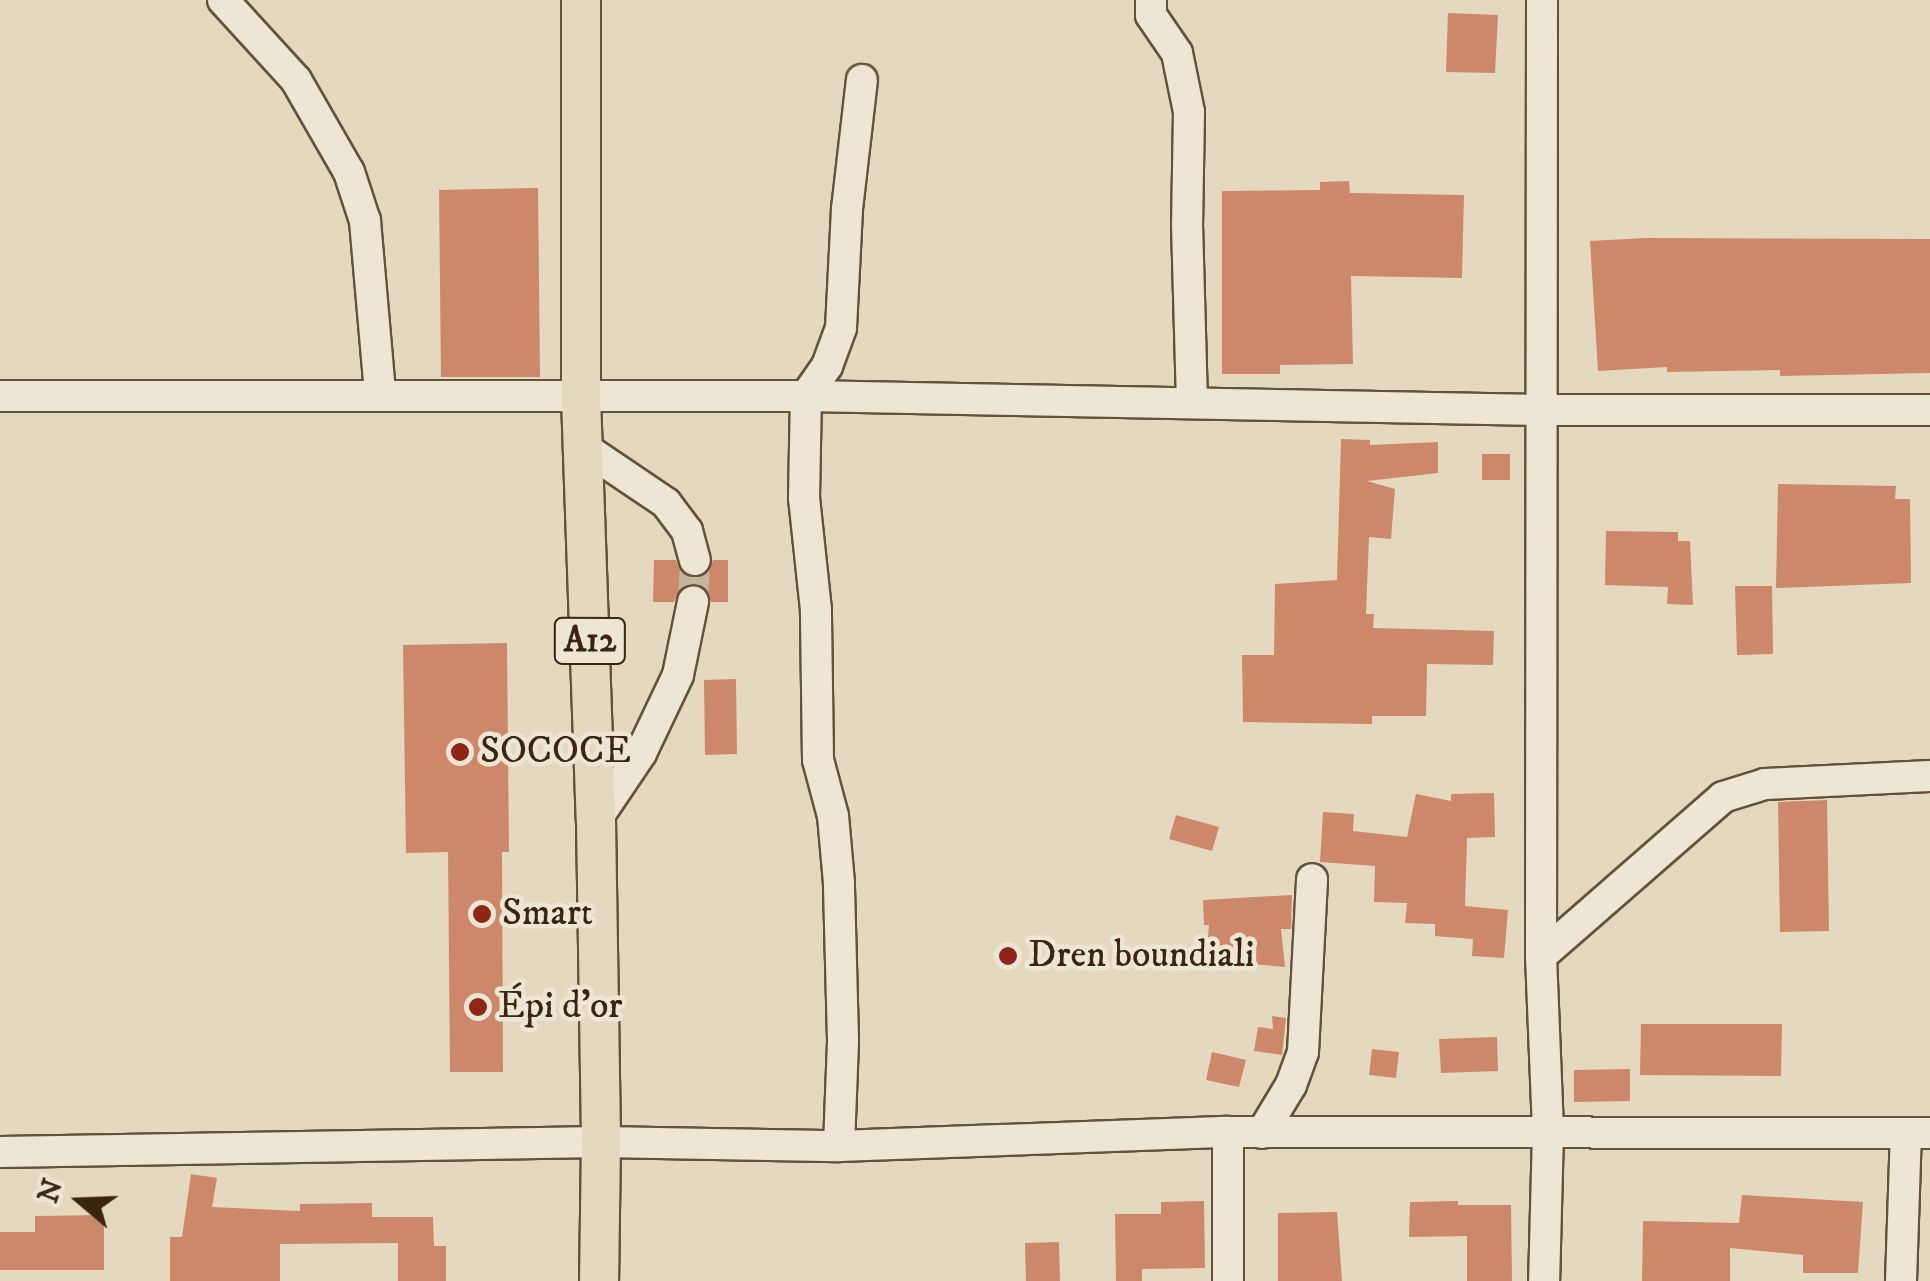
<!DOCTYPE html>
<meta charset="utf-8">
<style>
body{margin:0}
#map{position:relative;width:1930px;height:1281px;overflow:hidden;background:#e4d9bf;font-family:"IM FELL DW Pica",serif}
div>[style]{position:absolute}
.building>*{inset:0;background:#cd886b}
.minor-tunnel>*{height:30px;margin-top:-15px;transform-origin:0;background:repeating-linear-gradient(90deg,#c2b59c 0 30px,transparent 0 45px)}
.roads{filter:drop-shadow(2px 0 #64523b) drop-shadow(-2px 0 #64523b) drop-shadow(0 2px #64523b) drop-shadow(0 -2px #64523b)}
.minor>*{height:30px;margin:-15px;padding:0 15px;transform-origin:15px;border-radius:15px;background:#ede6d5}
.major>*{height:38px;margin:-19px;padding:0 19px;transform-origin:19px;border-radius:19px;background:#e4d9bf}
.dots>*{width:28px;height:28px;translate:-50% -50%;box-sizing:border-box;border:5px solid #ede6d5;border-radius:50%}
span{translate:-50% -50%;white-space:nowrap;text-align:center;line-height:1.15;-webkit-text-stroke:9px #ede6d5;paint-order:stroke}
.shield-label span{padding:2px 8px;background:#ede6d5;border:2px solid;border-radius:8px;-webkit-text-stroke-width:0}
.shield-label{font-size:35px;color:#3a250f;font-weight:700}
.poi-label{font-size:38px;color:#3a250f}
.left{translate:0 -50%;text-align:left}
.north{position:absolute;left:30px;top:1151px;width:100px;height:100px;-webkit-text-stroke:8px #ede6d5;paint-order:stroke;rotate:289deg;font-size:28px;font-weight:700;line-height:40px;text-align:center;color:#3a250f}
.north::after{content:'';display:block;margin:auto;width:35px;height:45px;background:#3a250f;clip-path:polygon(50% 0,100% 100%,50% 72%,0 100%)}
</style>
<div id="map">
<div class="building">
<div style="clip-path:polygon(1448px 13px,1498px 15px,1495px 73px,1446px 72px)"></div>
<div style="clip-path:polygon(1349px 181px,1350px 193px,1464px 195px,1462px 278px,1351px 276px,1353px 364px,1280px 365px,1280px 374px,1222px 374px,1222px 191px,1320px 190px,1320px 182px)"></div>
<div style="clip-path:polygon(538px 188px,540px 377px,441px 377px,439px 190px)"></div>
<div style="clip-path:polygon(1645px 238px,1930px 239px,1930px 373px,1780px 376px,1780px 370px,1667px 372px,1667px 367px,1598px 371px,1590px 241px)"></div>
<div style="clip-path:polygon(1341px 439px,1370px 440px,1370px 445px,1438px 442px,1438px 473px,1367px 481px,1395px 489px,1391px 539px,1369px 537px,1366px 614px,1374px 614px,1373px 628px,1494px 631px,1493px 665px,1427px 664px,1426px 716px,1372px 716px,1372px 724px,1243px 722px,1242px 655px,1274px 655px,1275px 584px,1337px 580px)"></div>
<div style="clip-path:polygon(1482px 454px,1510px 454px,1510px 480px,1482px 480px)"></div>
<div style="clip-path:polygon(1778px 484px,1896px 486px,1895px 499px,1910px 499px,1911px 583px,1776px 588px)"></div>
<div style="clip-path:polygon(1606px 531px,1678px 532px,1678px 541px,1690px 541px,1693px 605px,1667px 604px,1668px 587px,1605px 585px)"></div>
<div style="clip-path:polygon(654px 560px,676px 560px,681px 573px,691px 578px,708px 574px,713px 560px,728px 560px,728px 602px,711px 602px,706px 589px,696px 584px,680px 589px,674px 602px,653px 602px)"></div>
<div style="clip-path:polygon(1735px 586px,1772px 586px,1773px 654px,1737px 655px)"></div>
<div style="clip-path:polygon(507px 643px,509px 852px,502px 852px,503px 1072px,450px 1072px,448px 852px,406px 853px,403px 645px)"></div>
<div style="clip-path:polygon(736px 679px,737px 754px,705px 755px,704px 680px)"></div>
<div style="clip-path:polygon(1494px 793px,1495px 837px,1467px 838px,1465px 906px,1508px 910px,1504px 958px,1472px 956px,1473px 939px,1435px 936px,1435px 924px,1405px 923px,1407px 903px,1374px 902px,1375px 866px,1320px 862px,1323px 812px,1354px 814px,1353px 831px,1407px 837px,1416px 794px,1451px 801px,1451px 794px)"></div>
<div style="clip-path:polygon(1827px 800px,1829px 931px,1780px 932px,1778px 802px)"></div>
<div style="clip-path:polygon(1176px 815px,1219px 827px,1212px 851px,1169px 839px)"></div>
<div style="clip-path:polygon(1292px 895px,1291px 929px,1281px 929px,1285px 967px,1206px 960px,1209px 925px,1204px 925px,1203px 900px)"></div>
<div style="clip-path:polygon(1272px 1016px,1286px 1018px,1282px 1055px,1254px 1051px,1258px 1027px,1273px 1029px)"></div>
<div style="clip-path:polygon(1641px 1024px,1782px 1024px,1781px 1076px,1640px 1075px)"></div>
<div style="clip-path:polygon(1497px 1037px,1498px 1071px,1441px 1073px,1439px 1039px)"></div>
<div style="clip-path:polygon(1372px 1049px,1399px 1052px,1396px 1078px,1369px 1075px)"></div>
<div style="clip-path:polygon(1212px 1052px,1246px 1060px,1239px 1087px,1206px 1080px)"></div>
<div style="clip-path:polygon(1630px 1069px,1630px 1101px,1574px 1102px,1574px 1070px)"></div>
<div style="clip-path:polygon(191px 1174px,217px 1178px,212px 1207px,300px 1211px,300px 1204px,372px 1203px,372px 1217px,433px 1217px,434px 1246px,446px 1246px,446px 1281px,398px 1281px,398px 1243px,280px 1244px,280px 1281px,170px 1281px,170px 1237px,182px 1237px)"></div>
<div style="clip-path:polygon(1742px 1195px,1863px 1202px,1858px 1273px,1803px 1273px,1803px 1255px,1730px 1248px,1730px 1281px,1642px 1281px,1643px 1221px,1739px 1223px)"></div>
<div style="clip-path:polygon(1204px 1201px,1205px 1268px,1142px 1269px,1142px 1281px,1116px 1281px,1115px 1214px,1161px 1214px,1161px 1202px)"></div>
<div style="clip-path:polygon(1458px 1201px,1458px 1205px,1511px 1205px,1512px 1281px,1467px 1281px,1467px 1236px,1409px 1237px,1410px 1202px)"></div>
<div style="clip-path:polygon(1337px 1212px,1342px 1281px,1278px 1281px,1278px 1213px)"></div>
<div style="clip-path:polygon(104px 1215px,104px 1270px,0 1270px,0 1232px,35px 1232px,35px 1216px)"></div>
<div style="clip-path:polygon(1059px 1242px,1060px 1281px,1026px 1281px,1025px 1243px)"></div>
</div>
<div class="minor-tunnel">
<div style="left:693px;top:602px;width:42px;rotate:-87.3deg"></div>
</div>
<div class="roads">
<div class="minor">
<div style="left:223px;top:0;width:108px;rotate:47.6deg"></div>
<div style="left:296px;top:80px;width:106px;rotate:60.1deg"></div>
<div style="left:349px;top:172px;width:52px;rotate:71.9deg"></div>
<div style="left:365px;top:221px;width:173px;rotate:85deg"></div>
<div style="left:1151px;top:0;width:15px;rotate:90deg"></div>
<div style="left:1151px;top:15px;width:46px;rotate:55.6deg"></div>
<div style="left:1177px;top:53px;width:60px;rotate:78.5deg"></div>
<div style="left:1189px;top:112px;width:112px;rotate:91deg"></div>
<div style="left:1187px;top:224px;width:178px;rotate:88.4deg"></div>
<div style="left:1542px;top:0;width:956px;rotate:90.06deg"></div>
<div style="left:1541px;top:956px;width:176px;rotate:87.7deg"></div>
<div style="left:1548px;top:1132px;width:149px;rotate:91.5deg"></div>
<div style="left:0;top:396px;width:806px"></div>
<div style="left:806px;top:396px;width:735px;rotate:1.09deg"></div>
<div style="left:1541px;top:410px;width:389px"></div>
<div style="left:583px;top:447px;width:100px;rotate:34deg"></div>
<div style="left:666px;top:503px;width:35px;rotate:53deg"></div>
<div style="left:687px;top:531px;width:30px;rotate:75deg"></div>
<div style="left:596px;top:820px;width:81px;rotate:-56.1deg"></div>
<div style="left:641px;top:753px;width:86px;rotate:-64.6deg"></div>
<div style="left:678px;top:675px;width:75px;rotate:-78.4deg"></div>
<div style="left:1541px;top:956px;width:242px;rotate:-41.1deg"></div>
<div style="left:1723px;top:797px;width:44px;rotate:-17.2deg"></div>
<div style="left:1765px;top:784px;width:165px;rotate:-2.8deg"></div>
<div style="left:1262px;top:1133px;width:56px;rotate:-58.9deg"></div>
<div style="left:1291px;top:1085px;width:35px;rotate:-70deg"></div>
<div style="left:1303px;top:1052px;width:173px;rotate:-87deg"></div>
<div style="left:839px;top:1146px;width:106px;rotate:-87.8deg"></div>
<div style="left:843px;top:1040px;width:157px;rotate:-91.5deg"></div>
<div style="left:839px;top:883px;width:67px;rotate:-95.1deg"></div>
<div style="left:833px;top:816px;width:58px;rotate:-105deg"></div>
<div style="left:818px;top:760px;width:150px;rotate:-90.8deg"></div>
<div style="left:816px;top:610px;width:113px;rotate:-96.1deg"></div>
<div style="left:804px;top:498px;width:102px;rotate:-88.9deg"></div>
<div style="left:806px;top:396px;width:37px;rotate:-55deg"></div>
<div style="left:827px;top:366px;width:40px;rotate:-69.8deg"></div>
<div style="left:841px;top:328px;width:119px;rotate:-87.1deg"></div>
<div style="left:847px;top:209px;width:130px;rotate:-83.4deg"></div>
<div style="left:0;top:1152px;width:601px;rotate:-0.95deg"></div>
<div style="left:601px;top:1142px;width:238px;rotate:1deg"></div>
<div style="left:839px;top:1146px;width:389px;rotate:-2.1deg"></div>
<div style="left:1228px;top:1132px;width:702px;rotate:0.08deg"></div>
<div style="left:1228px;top:1281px;width:149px;rotate:-90deg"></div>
<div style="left:1901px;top:1281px;width:147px;rotate:-88.1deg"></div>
</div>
<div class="major">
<div style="left:581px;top:0;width:398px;rotate:90deg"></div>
<div style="left:581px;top:398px;width:422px;rotate:88deg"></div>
<div style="left:596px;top:820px;width:322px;rotate:89.1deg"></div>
<div style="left:601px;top:1142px;width:139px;rotate:90.8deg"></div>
</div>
</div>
<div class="dots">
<div style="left:460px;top:752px;background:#8f2418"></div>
<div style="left:482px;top:914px;background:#8f2418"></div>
<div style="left:1008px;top:956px;background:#8f2418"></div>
<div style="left:478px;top:1007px;background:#8f2418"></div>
</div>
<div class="shield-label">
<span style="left:590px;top:641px">A12</span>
</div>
<div class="poi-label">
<span class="left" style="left:480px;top:752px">SOCOCE</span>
<span class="left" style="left:502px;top:914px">Smart</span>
<span class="left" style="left:1028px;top:956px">Dren boundiali</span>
<span class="left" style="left:498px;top:1007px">Épi d'or</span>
</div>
<div class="north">N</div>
</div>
